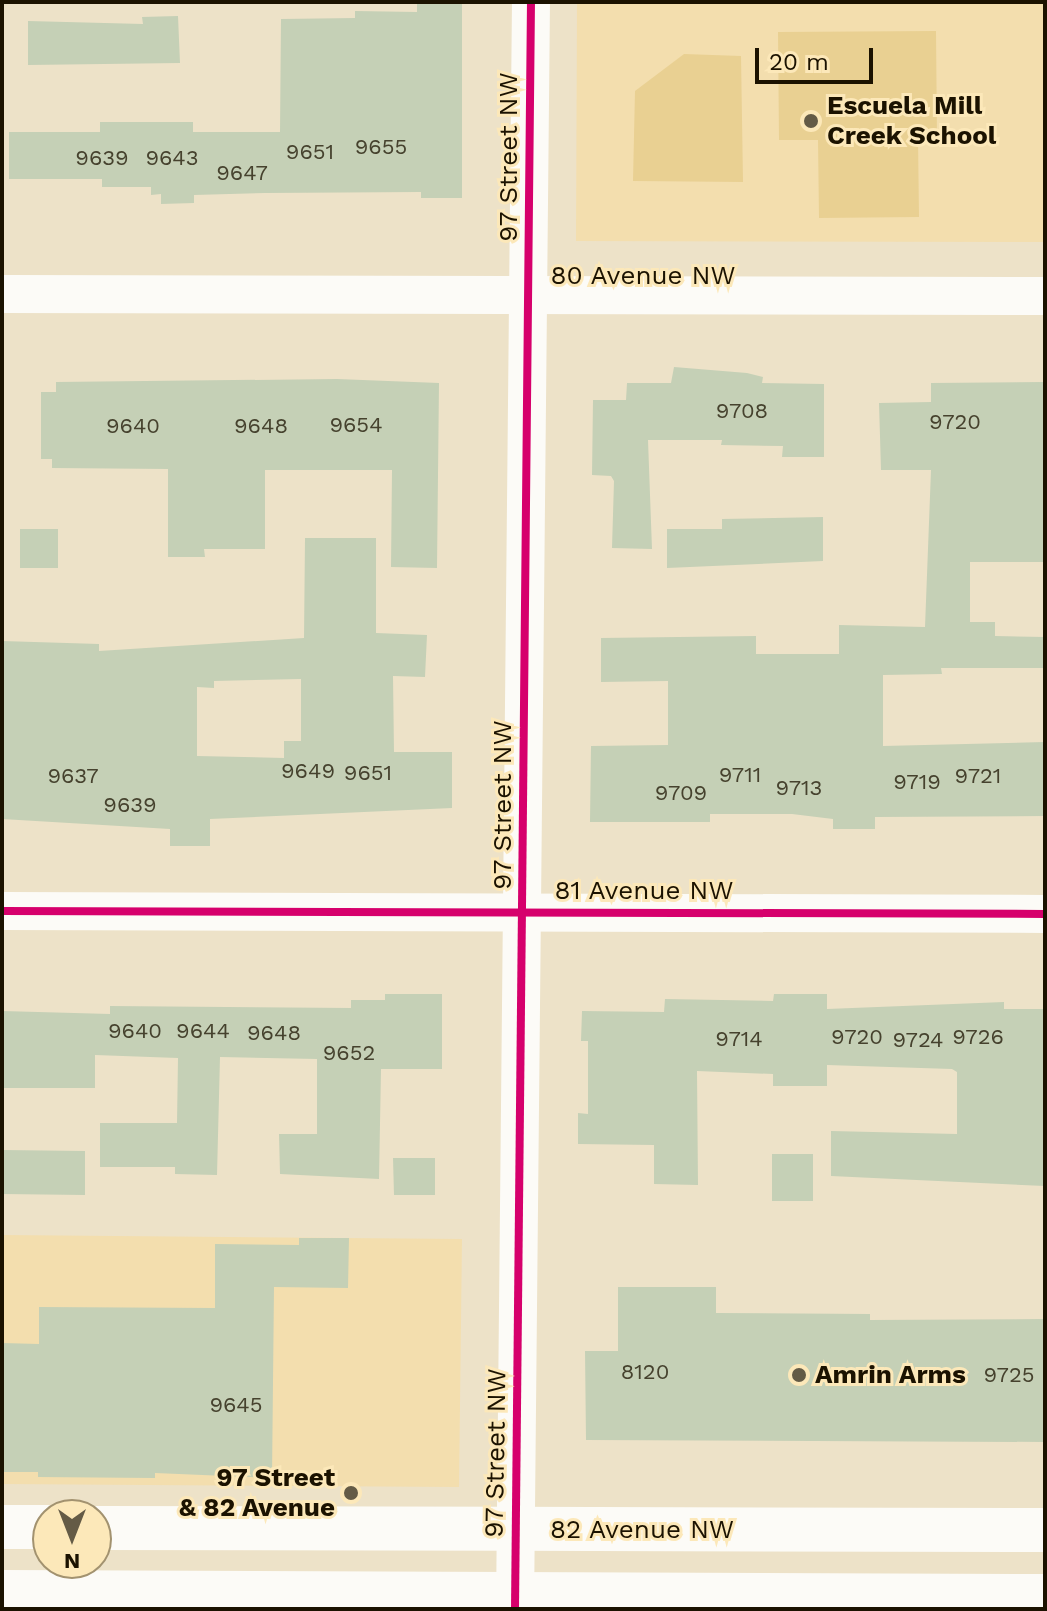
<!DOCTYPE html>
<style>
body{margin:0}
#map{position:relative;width:1047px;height:1611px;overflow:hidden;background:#ede2c8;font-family:"Work Sans",sans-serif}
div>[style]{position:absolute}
.built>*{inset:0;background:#f3deae}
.green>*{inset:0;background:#e9d092}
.building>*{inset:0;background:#c5d0b6}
.street>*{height:38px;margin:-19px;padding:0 19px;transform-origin:19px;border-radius:19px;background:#fcfbf7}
.secondary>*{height:44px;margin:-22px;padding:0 22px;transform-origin:22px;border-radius:22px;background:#fcfbf7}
.cycleway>*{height:8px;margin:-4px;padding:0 4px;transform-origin:4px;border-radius:4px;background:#d6006c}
.dots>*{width:22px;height:22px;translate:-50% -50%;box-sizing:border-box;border:4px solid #fce8b9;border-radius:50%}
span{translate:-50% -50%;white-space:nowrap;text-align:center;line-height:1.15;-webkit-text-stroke:6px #fce8b9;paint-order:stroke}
.number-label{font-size:22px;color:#46422e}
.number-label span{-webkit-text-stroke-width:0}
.poi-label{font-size:26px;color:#1b1200;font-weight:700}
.left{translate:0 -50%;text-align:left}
.right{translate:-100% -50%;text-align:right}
.street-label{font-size:26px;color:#1b1200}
.frame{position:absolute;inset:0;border:4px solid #1b1200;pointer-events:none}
.north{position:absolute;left:32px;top:1499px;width:80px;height:80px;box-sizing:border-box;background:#fce8b9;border:2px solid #a2926f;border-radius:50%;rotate:180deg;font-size:22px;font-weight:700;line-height:32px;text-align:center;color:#1b1200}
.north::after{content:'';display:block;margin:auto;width:28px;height:36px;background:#645b46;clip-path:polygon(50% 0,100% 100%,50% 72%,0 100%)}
.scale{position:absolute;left:755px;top:48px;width:118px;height:36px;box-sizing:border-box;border:4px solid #1b1200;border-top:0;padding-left:10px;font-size:24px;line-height:28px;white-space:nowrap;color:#1b1200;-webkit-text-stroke:6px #fce8b9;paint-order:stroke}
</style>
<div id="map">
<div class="built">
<div style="clip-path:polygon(577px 2px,1045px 2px,1045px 242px,576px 241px)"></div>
<div style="clip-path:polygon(2px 1235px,462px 1239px,459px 1487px,2px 1484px)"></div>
</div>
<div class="green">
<div style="clip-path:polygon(936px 31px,937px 138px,918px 138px,919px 217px,819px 218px,818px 140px,779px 140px,778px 32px)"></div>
<div style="clip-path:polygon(684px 54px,741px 56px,743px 182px,633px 181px,635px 91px)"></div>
</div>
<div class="building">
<div style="clip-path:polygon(417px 3px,462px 3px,462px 198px,421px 198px,421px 192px,265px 193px,194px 195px,194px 203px,161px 204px,161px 194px,151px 195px,151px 187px,102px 187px,102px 179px,9px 179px,9px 132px,100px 132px,100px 122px,193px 122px,193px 132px,280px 132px,281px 19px,355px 18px,355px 11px,417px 12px)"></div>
<div style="clip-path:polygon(178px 16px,180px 63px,28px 65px,28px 21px,143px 24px,142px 17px)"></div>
<div style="clip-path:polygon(674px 367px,747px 373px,763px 377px,762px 383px,824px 384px,824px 457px,782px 457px,783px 446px,721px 445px,722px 440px,648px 440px,652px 549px,612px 548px,614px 481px,611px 476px,592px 475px,593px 400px,626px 400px,627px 383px,671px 383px)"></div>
<div style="clip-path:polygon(337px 379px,439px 383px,437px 568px,391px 567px,392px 470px,265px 470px,265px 549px,204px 549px,205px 557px,168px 557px,168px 469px,52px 468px,52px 459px,41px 459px,41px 392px,56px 392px,56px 382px)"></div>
<div style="clip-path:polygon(1045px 382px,1045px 562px,970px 562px,970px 622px,995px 622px,995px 636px,1045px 637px,1045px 668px,941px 668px,942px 674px,883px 675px,883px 746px,1045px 742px,1045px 816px,875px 817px,875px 829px,833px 829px,833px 819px,792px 814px,710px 814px,710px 822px,590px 822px,591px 746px,668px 745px,668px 681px,601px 682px,601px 638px,756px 636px,756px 654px,839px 654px,839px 625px,925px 627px,931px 470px,881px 470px,879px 403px,931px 402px,931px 383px)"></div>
<div style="clip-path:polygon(823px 517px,823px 561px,667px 568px,667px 529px,722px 529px,722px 519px)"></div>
<div style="clip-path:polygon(20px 529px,58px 529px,58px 568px,20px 568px)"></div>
<div style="clip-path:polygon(evenodd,305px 538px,376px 538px,376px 633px,427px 635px,425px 677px,393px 676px,394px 752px,452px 752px,452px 808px,210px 819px,210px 846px,170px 846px,170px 829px,2px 819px,2px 641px,99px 644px,99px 651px,304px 638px,305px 538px,301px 679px,301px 741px,284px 741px,284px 758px,197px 756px,197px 687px,214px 688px,214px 681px,301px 679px)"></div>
<div style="clip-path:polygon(385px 994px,442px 994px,442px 1069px,381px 1069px,379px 1179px,280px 1174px,279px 1134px,317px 1134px,317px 1059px,220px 1057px,217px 1175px,175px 1174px,175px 1167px,100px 1167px,100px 1123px,177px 1123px,178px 1058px,95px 1055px,95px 1088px,2px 1088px,2px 1011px,110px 1014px,110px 1006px,351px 1008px,351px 1000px,385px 1000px)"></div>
<div style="clip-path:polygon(774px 994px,827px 994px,827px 1009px,1004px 1002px,1004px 1009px,1045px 1009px,1045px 1186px,831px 1176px,831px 1131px,957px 1134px,957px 1072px,952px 1069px,827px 1065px,827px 1086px,773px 1086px,773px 1074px,697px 1071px,698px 1185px,654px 1184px,654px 1145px,578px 1144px,578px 1113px,588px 1114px,588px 1041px,581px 1041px,582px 1011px,664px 1012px,665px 999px,773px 1001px)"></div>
<div style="clip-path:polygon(2px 1150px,85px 1151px,85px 1195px,2px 1194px)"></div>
<div style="clip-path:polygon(772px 1154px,813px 1154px,813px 1201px,772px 1201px)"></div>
<div style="clip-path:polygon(393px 1158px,435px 1158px,435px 1195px,394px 1195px)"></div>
<div style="clip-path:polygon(299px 1238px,349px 1238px,348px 1288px,274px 1287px,272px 1478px,155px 1473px,155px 1478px,38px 1477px,38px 1472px,2px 1472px,2px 1343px,39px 1344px,39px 1307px,215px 1308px,215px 1244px,299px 1245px)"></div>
<div style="clip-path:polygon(618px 1287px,716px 1287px,716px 1313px,870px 1314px,870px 1320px,1045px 1319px,1045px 1442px,586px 1440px,585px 1351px,618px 1351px)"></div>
</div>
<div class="street">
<div style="left:2px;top:294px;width:1043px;rotate:0.11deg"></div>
<div style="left:2px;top:911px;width:1043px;rotate:0.16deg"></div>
<div style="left:515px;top:1609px;width:1607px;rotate:-89.43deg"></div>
</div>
<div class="secondary">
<div style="left:2px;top:1527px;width:46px"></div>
<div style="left:96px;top:1528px;width:949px;rotate:0.12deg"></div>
<div style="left:2px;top:1592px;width:1043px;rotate:0.22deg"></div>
</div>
<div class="cycleway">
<div style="left:2px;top:911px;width:1043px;rotate:0.16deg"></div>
<div style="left:515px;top:1609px;width:1607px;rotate:-89.43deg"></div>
</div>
<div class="dots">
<div style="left:811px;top:121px;background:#645b46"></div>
<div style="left:799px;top:1375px;background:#645b46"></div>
<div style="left:351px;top:1493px;background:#645b46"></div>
</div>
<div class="number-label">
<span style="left:381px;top:147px">9655</span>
<span style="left:310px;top:152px">9651</span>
<span style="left:102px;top:158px">9639</span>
<span style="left:172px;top:158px">9643</span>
<span style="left:242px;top:173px">9647</span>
<span style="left:742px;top:411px">9708</span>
<span style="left:955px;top:422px">9720</span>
<span style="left:356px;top:425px">9654</span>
<span style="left:133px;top:426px">9640</span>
<span style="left:261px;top:426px">9648</span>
<span style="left:308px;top:771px">9649</span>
<span style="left:368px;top:773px">9651</span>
<span style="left:740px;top:775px">9711</span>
<span style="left:73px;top:776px">9637</span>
<span style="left:978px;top:776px">9721</span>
<span style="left:917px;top:782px">9719</span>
<span style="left:799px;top:788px">9713</span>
<span style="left:681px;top:793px">9709</span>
<span style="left:130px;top:805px">9639</span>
<span style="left:135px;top:1031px">9640</span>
<span style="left:203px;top:1031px">9644</span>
<span style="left:274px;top:1033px">9648</span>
<span style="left:857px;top:1037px">9720</span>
<span style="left:978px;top:1037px">9726</span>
<span style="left:739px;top:1039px">9714</span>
<span style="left:918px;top:1040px">9724</span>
<span style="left:349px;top:1053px">9652</span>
<span style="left:645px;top:1372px">8120</span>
<span style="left:1009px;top:1375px">9725</span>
<span style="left:236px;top:1405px">9645</span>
</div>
<div class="poi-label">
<span class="left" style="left:827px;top:121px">Escuela Mill<br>Creek School</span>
<span class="left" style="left:815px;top:1375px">Amrin Arms</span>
<span class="right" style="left:335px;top:1493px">97 Street<br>&amp; 82 Avenue</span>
</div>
<div class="street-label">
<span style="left:509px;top:157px;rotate:-90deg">97 Street NW</span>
<span style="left:643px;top:276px">80 Avenue NW</span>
<span style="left:503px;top:805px;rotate:-90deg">97 Street NW</span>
<span style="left:644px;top:891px">81 Avenue NW</span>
<span style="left:496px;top:1453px;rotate:-89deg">97 Street NW</span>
<span style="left:642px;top:1530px">82 Avenue NW</span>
</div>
<div class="frame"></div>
<div class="north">N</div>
<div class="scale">20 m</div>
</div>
